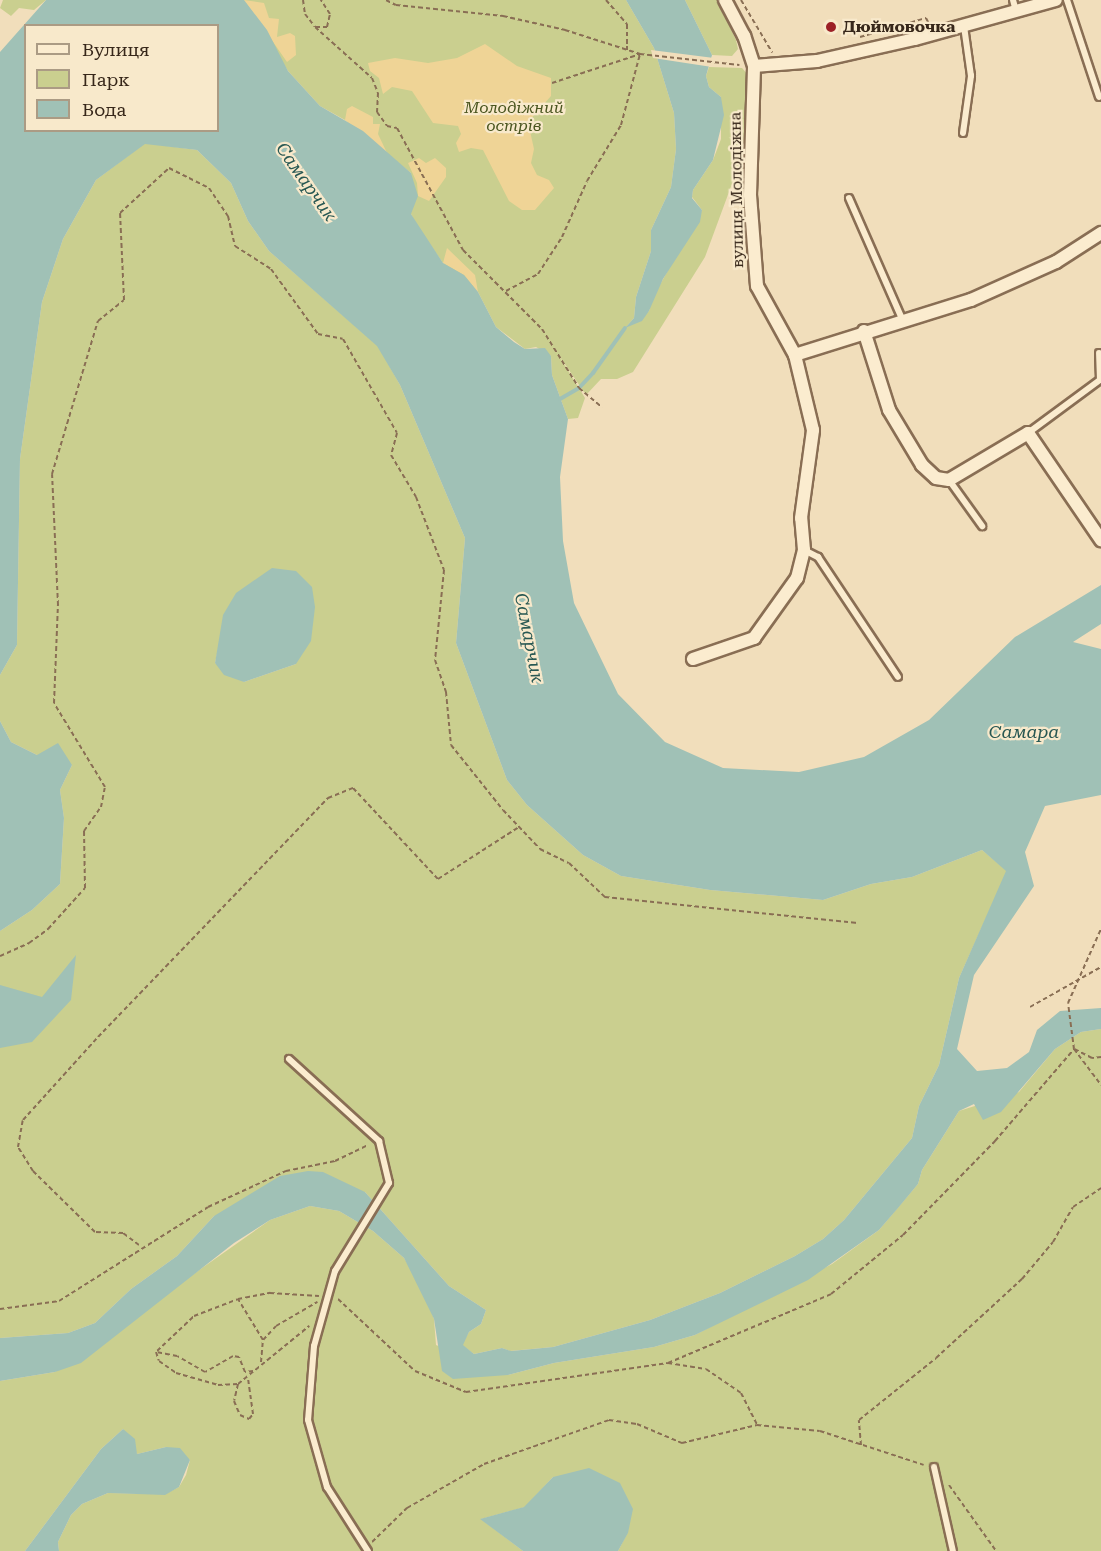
<!DOCTYPE html>
<meta charset="utf-8">
<style>
body{margin:0}
#map{position:relative;width:1101px;height:1551px;overflow:hidden;background:#f1debb;font-family:"Roboto Serif",serif}
div>[style]{position:absolute}
.green>*{inset:0;background:#cacf8f}
.sand>*{inset:0;background:#efd496}
.water>*{inset:0;background:#a0c1b6}
.pier>*{inset:0;background:#f1debb}
.stream>*{height:4px;margin:-2px;padding:0 2px;transform-origin:2px;border-radius:2px;background:#a0c1b6}
.path>*{height:2px;margin-top:-1px;transform-origin:0;background:repeating-linear-gradient(90deg,#896e54 0 4.5px,transparent 0 7.5px)}
.roads{filter:drop-shadow(2px 0 #896e54) drop-shadow(-2px 0 #896e54) drop-shadow(0 2px #896e54) drop-shadow(0 -2px #896e54)}
.lane>*{height:6px;margin:-3px;padding:0 3px;transform-origin:3px;border-radius:3px;background:#fbeccf}
.street>*{height:12px;margin:-6px;padding:0 6px;transform-origin:6px;border-radius:6px;background:#fbeccf}
.dots>*{width:16px;height:16px;translate:-50% -50%;box-sizing:border-box;border:3px solid #f8e9cb;border-radius:50%}
span{translate:-50% -50%;white-space:nowrap;text-align:center;line-height:1.15;-webkit-text-stroke:4.5px #f8e9cb;paint-order:stroke}
.poi-label{font-size:16px;color:#37271a;font-weight:700}
.left{translate:0 -50%;text-align:left}
.park-label{font-size:16px;color:#4a551f;font-style:italic}
.street-label{font-size:16px;color:#37271a}
.water-label{font-size:18px;color:#285853;font-style:italic}
.legend{position:absolute;left:24px;top:24px;width:195px;height:108px;box-sizing:border-box;background:#f8e9cb;border:2px solid #ab9b84;margin:0;padding:8px 10px;list-style:none;font-size:18px;color:#37271a}
.legend li{display:flex;align-items:center;gap:12px;height:30px}
.legend b{width:30px;border:2px solid #ab9b84}
</style>
<div id="map">
<div class="green">
<div style="clip-path:polygon(3px 0,46px 0,34px 10px,19px 8px,11px 16px,0 8px)"></div>
<div style="clip-path:polygon(244px 0,626px 0,654px 48px,674px 113px,676px 149px,671px 187px,651px 230px,651px 251px,636px 297px,634px 318px,626px 327px,649px 311px,653px 297px,702px 210px,692px 197px,693px 190px,713px 160px,721px 139px,721px 97px,709px 87px,706px 76px,709px 67px,742px 68px,749px 76px,745px 142px,749px 175px,736px 173px,705px 257px,633px 372px,617px 379px,601px 379px,586px 395px,558px 354px,585px 398px,578px 418px,568px 419px,552px 375px,551px 356px,536px 347px,525px 349px,496px 327px,478px 292px,443px 263px,417px 226px,411px 214px,411px 173px,345px 120px,320px 106px,288px 71px)"></div>
<div style="clip-path:polygon(685px 0,717px 0,736px 40px,738px 49px,732px 56px,712px 55px)"></div>
<div style="clip-path:polygon(evenodd,145px 143px,197px 150px,231px 183px,248px 221px,269px 251px,378px 346px,400px 385px,465px 538px,456px 643px,507px 780px,527px 805px,583px 855px,621px 876px,710px 890px,823px 900px,871px 884px,912px 877px,982px 850px,1007px 871px,959px 978px,939px 1065px,919px 1106px,912px 1138px,844px 1220px,823px 1239px,795px 1256px,720px 1293px,650px 1320px,553px 1347px,510px 1351px,502px 1348px,474px 1354px,462px 1345px,469px 1332px,481px 1324px,486px 1310px,449px 1286px,365px 1192px,214px 1216px,177px 1256px,131px 1289px,95px 1323px,68px 1333px,0 1338px,0 931px,32px 910px,60px 884px,64px 818px,60px 790px,72px 765px,37px 755px,11px 742px,0 721px,0 675px,17px 645px,20px 459px,42px 302px,63px 239px,96px 180px,145px 143px,220px 640px,296px 664px,244px 682px,215px 663px,220px 640px)"></div>
<div style="clip-path:polygon(1101px 1029px,1101px 1551px,618px 1551px,628px 1532px,553px 1477px,525px 1507px,481px 1519px,523px 1551px,59px 1551px,58px 1542px,71px 1515px,82px 1504px,108px 1493px,165px 1494px,179px 1487px,186px 1475px,190px 1460px,166px 1447px,137px 1454px,123px 1429px,101px 1449px,25px 1551px,0 1551px,0 1381px,55px 1372px,270px 1220px,310px 1206px,339px 1211px,373px 1231px,404px 1258px,425px 1293px,434px 1319px,436px 1345px,508px 1375px,554px 1363px,654px 1347px,695px 1335px,832px 1264px,879px 1230px,918px 1184px,922px 1170px,959px 1111px,1019px 1092px,1055px 1049px,1081px 1032px)"></div>
</div>
<div class="sand">
<div style="clip-path:polygon(244px 0,264px 3px,269px 18px,279px 19px,277px 37px,290px 33px,295px 36px,296px 55px,287px 62px)"></div>
<div style="clip-path:polygon(485px 44px,517px 66px,551px 78px,551px 96px,528px 122px,534px 149px,531px 163px,537px 175px,549px 180px,554px 188px,535px 210px,522px 210px,509px 201px,483px 150px,471px 148px,459px 152px,456px 143px,461px 134px,458px 126px,433px 123px,412px 91px,392px 87px,383px 94px,379px 78px,370px 71px,368px 63px,395px 58px,428px 63px,457px 58px)"></div>
<div style="clip-path:polygon(352px 106px,373px 117px,373px 124px,380px 124px,378px 134px,388px 155px,345px 120px,347px 109px)"></div>
<div style="clip-path:polygon(419px 158px,426px 163px,435px 158px,446px 168px,446px 177px,429px 201px,418px 196px,417px 183px,408px 163px)"></div>
<div style="clip-path:polygon(447px 248px,475px 275px,478px 292px,464px 275px,443px 263px)"></div>
</div>
<div class="water">
<div style="clip-path:polygon(evenodd,46px 0,244px 0,267px 30px,288px 71px,320px 106px,363px 131px,411px 173px,418px 196px,411px 214px,443px 263px,464px 275px,478px 292px,496px 327px,514px 342px,525px 349px,545px 348px,551px 356px,552px 375px,568px 419px,560px 477px,563px 541px,574px 603px,618px 694px,665px 742px,723px 768px,799px 772px,864px 757px,929px 720px,1015px 637px,1101px 585px,1101px 624px,1073px 642px,1101px 649px,1101px 795px,1045px 806px,1025px 852px,1034px 886px,974px 975px,957px 1049px,977px 1071px,1007px 1068px,1029px 1052px,1037px 1030px,1060px 1011px,1101px 1008px,1101px 1029px,1081px 1032px,1055px 1049px,1001px 1112px,983px 1120px,974px 1104px,959px 1111px,922px 1170px,918px 1184px,898px 1208px,879px 1230px,808px 1280px,695px 1335px,654px 1347px,554px 1363px,508px 1375px,453px 1379px,442px 1371px,434px 1319px,404px 1258px,373px 1231px,339px 1211px,310px 1206px,270px 1220px,234px 1243px,81px 1363px,55px 1372px,0 1381px,0 1338px,68px 1333px,95px 1323px,131px 1289px,177px 1256px,214px 1216px,280px 1176px,308px 1171px,323px 1172px,365px 1192px,449px 1286px,486px 1310px,481px 1324px,469px 1332px,463px 1345px,474px 1354px,502px 1348px,511px 1351px,553px 1347px,650px 1320px,720px 1293px,795px 1256px,823px 1239px,844px 1220px,912px 1138px,919px 1106px,939px 1065px,959px 978px,1006px 871px,982px 850px,912px 877px,871px 884px,823px 900px,710px 890px,621px 876px,583px 855px,527px 805px,507px 780px,456px 643px,465px 538px,400px 385px,377px 346px,269px 251px,248px 221px,231px 183px,197px 150px,145px 144px,96px 180px,63px 239px,42px 302px,20px 459px,17px 645px,0 675px,0 52px,46px 0,26px 26px,218px 26px,218px 130px,26px 130px,26px 26px)"></div>
<div style="clip-path:polygon(626px 0,685px 0,712px 55px,706px 76px,709px 87px,721px 97px,724px 115px,713px 160px,693px 190px,692px 198px,702px 210px,700px 222px,663px 279px,649px 311px,642px 321px,625px 328px,634px 318px,636px 297px,651px 251px,651px 230px,671px 187px,676px 149px,674px 113px,654px 48px)"></div>
<div style="clip-path:polygon(272px 568px,296px 571px,312px 587px,315px 607px,311px 641px,296px 664px,244px 682px,224px 675px,215px 663px,223px 615px,236px 593px)"></div>
<div style="clip-path:polygon(0 721px,11px 742px,37px 755px,58px 743px,72px 765px,60px 790px,64px 818px,60px 884px,32px 910px,0 931px)"></div>
<div style="clip-path:polygon(76px 955px,71px 1000px,32px 1042px,0 1048px,0 985px,42px 997px)"></div>
<div style="clip-path:polygon(123px 1429px,135px 1439px,137px 1454px,166px 1447px,180px 1448px,190px 1460px,179px 1487px,165px 1495px,108px 1493px,82px 1504px,71px 1515px,58px 1542px,59px 1551px,25px 1551px,101px 1449px)"></div>
<div style="clip-path:polygon(589px 1468px,620px 1483px,633px 1509px,628px 1533px,618px 1551px,523px 1551px,480px 1519px,524px 1507px,553px 1477px)"></div>
</div>
<div class="pier">
<div style="clip-path:polygon(651px 50px,714px 58px,712px 67px,653px 58px)"></div>
</div>
<div class="stream">
<div style="left:560px;top:399px;width:22px;rotate:-30deg"></div>
<div style="left:579px;top:388px;width:21px;rotate:-47deg"></div>
<div style="left:593px;top:373px;width:55px;rotate:-54.6deg"></div>
</div>
<div class="path">
<div style="left:303px;top:0;width:14px;rotate:82deg"></div>
<div style="left:305px;top:14px;width:16px;rotate:52deg"></div>
<div style="left:315px;top:27px;width:76px;rotate:41.8deg"></div>
<div style="left:372px;top:78px;width:16px;rotate:68deg"></div>
<div style="left:378px;top:93px;width:19px;rotate:93deg"></div>
<div style="left:377px;top:112px;width:17px;rotate:54deg"></div>
<div style="left:387px;top:126px;width:10px;rotate:11deg"></div>
<div style="left:397px;top:128px;width:139px;rotate:61.6deg"></div>
<div style="left:463px;top:250px;width:112px;rotate:45deg"></div>
<div style="left:542px;top:329px;width:70px;rotate:57.9deg"></div>
<div style="left:579px;top:388px;width:30px;rotate:40deg"></div>
<div style="left:386px;top:0;width:11px;rotate:27deg"></div>
<div style="left:396px;top:5px;width:108px;rotate:5.9deg"></div>
<div style="left:503px;top:16px;width:64px;rotate:12.7deg"></div>
<div style="left:565px;top:30px;width:79px;rotate:17.7deg"></div>
<div style="left:640px;top:54px;width:100px;rotate:6.3deg"></div>
<div style="left:606px;top:0;width:32px;rotate:49deg"></div>
<div style="left:627px;top:24px;width:26px;rotate:90deg"></div>
<div style="left:741px;top:0;width:61px;rotate:59.2deg"></div>
<div style="left:315px;top:27px;width:12px"></div>
<div style="left:327px;top:27px;width:13px;rotate:-77deg"></div>
<div style="left:330px;top:14px;width:17px;rotate:-123deg"></div>
<div style="left:860px;top:37px;width:69px;rotate:-16.1deg"></div>
<div style="left:926px;top:18px;width:7px;rotate:63deg"></div>
<div style="left:552px;top:83px;width:93px;rotate:-18.2deg"></div>
<div style="left:506px;top:291px;width:36px;rotate:-28deg"></div>
<div style="left:538px;top:274px;width:44px;rotate:-57deg"></div>
<div style="left:562px;top:237px;width:61px;rotate:-65.9deg"></div>
<div style="left:587px;top:181px;width:66px;rotate:-58.7deg"></div>
<div style="left:621px;top:125px;width:73px;rotate:-75deg"></div>
<div style="left:0;top:956px;width:32px;rotate:-24deg"></div>
<div style="left:29px;top:943px;width:24px;rotate:-36deg"></div>
<div style="left:48px;top:929px;width:55px;rotate:-47.9deg"></div>
<div style="left:85px;top:888px;width:57px;rotate:-91deg"></div>
<div style="left:84px;top:831px;width:29px;rotate:-55deg"></div>
<div style="left:101px;top:807px;width:20px;rotate:-79deg"></div>
<div style="left:105px;top:787px;width:98px;rotate:-121.3deg"></div>
<div style="left:54px;top:703px;width:98px;rotate:-87.7deg"></div>
<div style="left:58px;top:605px;width:131px;rotate:-92.6deg"></div>
<div style="left:52px;top:474px;width:160px;rotate:-73.3deg"></div>
<div style="left:98px;top:321px;width:33px;rotate:-39deg"></div>
<div style="left:124px;top:300px;width:87px;rotate:-92.6deg"></div>
<div style="left:120px;top:213px;width:67px;rotate:-42.6deg"></div>
<div style="left:169px;top:168px;width:45px;rotate:26.6deg"></div>
<div style="left:209px;top:188px;width:34px;rotate:56deg"></div>
<div style="left:228px;top:216px;width:31px;rotate:77deg"></div>
<div style="left:235px;top:246px;width:43px;rotate:32.6deg"></div>
<div style="left:271px;top:269px;width:80px;rotate:54.1deg"></div>
<div style="left:318px;top:334px;width:25px;rotate:11deg"></div>
<div style="left:343px;top:339px;width:108px;rotate:60.1deg"></div>
<div style="left:397px;top:433px;width:23px;rotate:105deg"></div>
<div style="left:391px;top:455px;width:49px;rotate:59.2deg"></div>
<div style="left:416px;top:497px;width:78px;rotate:69deg"></div>
<div style="left:444px;top:570px;width:90px;rotate:95.7deg"></div>
<div style="left:435px;top:660px;width:34px;rotate:71deg"></div>
<div style="left:446px;top:692px;width:53px;rotate:84.6deg"></div>
<div style="left:451px;top:745px;width:83px;rotate:51.3deg"></div>
<div style="left:503px;top:810px;width:54px;rotate:46.5deg"></div>
<div style="left:540px;top:849px;width:32px;rotate:26deg"></div>
<div style="left:569px;top:863px;width:50px;rotate:43.4deg"></div>
<div style="left:605px;top:897px;width:254px;rotate:5.9deg"></div>
<div style="left:1030px;top:1007px;width:81px;rotate:-29.4deg"></div>
<div style="left:1101px;top:1057px;width:9px;rotate:174deg"></div>
<div style="left:1092px;top:1058px;width:20px;rotate:-153deg"></div>
<div style="left:1074px;top:1049px;width:45px;rotate:53.1deg"></div>
<div style="left:139px;top:1245px;width:20px;rotate:-143deg"></div>
<div style="left:123px;top:1233px;width:28px;rotate:-178deg"></div>
<div style="left:95px;top:1232px;width:87px;rotate:-135.5deg"></div>
<div style="left:33px;top:1171px;width:28px;rotate:-122deg"></div>
<div style="left:18px;top:1147px;width:27px;rotate:-80deg"></div>
<div style="left:23px;top:1120px;width:112px;rotate:-47.9deg"></div>
<div style="left:98px;top:1037px;width:332px;rotate:-46.1deg"></div>
<div style="left:328px;top:798px;width:27px;rotate:-22deg"></div>
<div style="left:353px;top:788px;width:125px;rotate:47deg"></div>
<div style="left:438px;top:879px;width:96px;rotate:-32.7deg"></div>
<div style="left:338px;top:1299px;width:105px;rotate:43.1deg"></div>
<div style="left:415px;top:1371px;width:55px;rotate:22.4deg"></div>
<div style="left:466px;top:1392px;width:204px;rotate:-8.2deg"></div>
<div style="left:668px;top:1363px;width:38px;rotate:9deg"></div>
<div style="left:706px;top:1369px;width:42px;rotate:34.4deg"></div>
<div style="left:741px;top:1393px;width:35px;rotate:63deg"></div>
<div style="left:0;top:1309px;width:60px;rotate:-7.7deg"></div>
<div style="left:59px;top:1301px;width:176px;rotate:-32.2deg"></div>
<div style="left:208px;top:1207px;width:86px;rotate:-24.8deg"></div>
<div style="left:286px;top:1171px;width:50px;rotate:-11.5deg"></div>
<div style="left:335px;top:1161px;width:37px;rotate:-26deg"></div>
<div style="left:263px;top:1340px;width:19px;rotate:-47deg"></div>
<div style="left:276px;top:1326px;width:48px;rotate:-30.3deg"></div>
<div style="left:157px;top:1351px;width:51px;rotate:-43.4deg"></div>
<div style="left:194px;top:1316px;width:47px;rotate:-21.1deg"></div>
<div style="left:261px;top:1362px;width:22px;rotate:-85deg"></div>
<div style="left:263px;top:1340px;width:48px;rotate:-121.4deg"></div>
<div style="left:238px;top:1299px;width:33px;rotate:-11deg"></div>
<div style="left:270px;top:1293px;width:49px;rotate:3.5deg"></div>
<div style="left:668px;top:1363px;width:177px;rotate:-22.9deg"></div>
<div style="left:831px;top:1294px;width:93px;rotate:-39.3deg"></div>
<div style="left:903px;top:1235px;width:132px;rotate:-45.6deg"></div>
<div style="left:995px;top:1141px;width:121px;rotate:-49.3deg"></div>
<div style="left:1074px;top:1049px;width:46px;rotate:-97.4deg"></div>
<div style="left:1068px;top:1003px;width:81px;rotate:-66deg"></div>
<div style="left:253px;top:1371px;width:8px;rotate:173deg"></div>
<div style="left:245px;top:1372px;width:16px;rotate:-112deg"></div>
<div style="left:239px;top:1357px;width:6px;rotate:-171deg"></div>
<div style="left:233px;top:1356px;width:32px;rotate:150deg"></div>
<div style="left:205px;top:1372px;width:32px;rotate:-150deg"></div>
<div style="left:177px;top:1356px;width:21px;rotate:-169deg"></div>
<div style="left:156px;top:1352px;width:9px;rotate:72deg"></div>
<div style="left:159px;top:1361px;width:21px;rotate:35deg"></div>
<div style="left:176px;top:1373px;width:44px;rotate:15.9deg"></div>
<div style="left:218px;top:1385px;width:20px;rotate:-3deg"></div>
<div style="left:238px;top:1384px;width:92px;rotate:-39.2deg"></div>
<div style="left:238px;top:1384px;width:17px;rotate:103deg"></div>
<div style="left:234px;top:1401px;width:15px;rotate:67deg"></div>
<div style="left:240px;top:1415px;width:10px;rotate:24deg"></div>
<div style="left:249px;top:1419px;width:6px;rotate:-51deg"></div>
<div style="left:253px;top:1414px;width:37px;rotate:-98deg"></div>
<div style="left:861px;top:1445px;width:25px;rotate:-95deg"></div>
<div style="left:859px;top:1420px;width:99px;rotate:-38.8deg"></div>
<div style="left:936px;top:1358px;width:117px;rotate:-42.6deg"></div>
<div style="left:1022px;top:1279px;width:48px;rotate:-50deg"></div>
<div style="left:1053px;top:1242px;width:40px;rotate:-60.3deg"></div>
<div style="left:1073px;top:1207px;width:34px;rotate:-34deg"></div>
<div style="left:949px;top:1485px;width:81px;rotate:54.5deg"></div>
<div style="left:372px;top:1542px;width:49px;rotate:-44.2deg"></div>
<div style="left:407px;top:1508px;width:89px;rotate:-29.7deg"></div>
<div style="left:484px;top:1464px;width:133px;rotate:-19.4deg"></div>
<div style="left:609px;top:1420px;width:28px;rotate:8deg"></div>
<div style="left:637px;top:1424px;width:49px;rotate:22.9deg"></div>
<div style="left:682px;top:1443px;width:77px;rotate:-13.5deg"></div>
<div style="left:757px;top:1425px;width:63px;rotate:5.4deg"></div>
<div style="left:820px;top:1431px;width:109px;rotate:18.1deg"></div>
</div>
<div class="roads">
<div class="lane">
<div style="left:1013px;top:0;width:11px;rotate:75deg"></div>
<div style="left:1067px;top:0;width:102px;rotate:71.7deg"></div>
<div style="left:963px;top:133px;width:58px;rotate:-82deg"></div>
<div style="left:971px;top:76px;width:50px;rotate:-98deg"></div>
<div style="left:849px;top:198px;width:134px;rotate:66.3deg"></div>
<div style="left:1028px;top:433px;width:89px;rotate:-36.4deg"></div>
<div style="left:1100px;top:380px;width:27px;rotate:-92deg"></div>
<div style="left:949px;top:480px;width:57px;rotate:54.3deg"></div>
<div style="left:804px;top:550px;width:16px;rotate:27deg"></div>
<div style="left:818px;top:557px;width:144px;rotate:56.3deg"></div>
<div style="left:289px;top:1059px;width:122px;rotate:42.3deg"></div>
<div style="left:379px;top:1141px;width:43px;rotate:76.6deg"></div>
<div style="left:389px;top:1183px;width:103px;rotate:121.5deg"></div>
<div style="left:335px;top:1271px;width:78px;rotate:105.6deg"></div>
<div style="left:314px;top:1346px;width:74px;rotate:94.6deg"></div>
<div style="left:308px;top:1420px;width:70px;rotate:74.2deg"></div>
<div style="left:327px;top:1487px;width:76px;rotate:57.4deg"></div>
<div style="left:934px;top:1467px;width:86px;rotate:77.3deg"></div>
</div>
<div class="street">
<div style="left:754px;top:66px;width:63px;rotate:-4.5deg"></div>
<div style="left:817px;top:61px;width:100px;rotate:-12.7deg"></div>
<div style="left:915px;top:39px;width:146px;rotate:-15.5deg"></div>
<div style="left:864px;top:331px;width:83px;rotate:72.4deg"></div>
<div style="left:889px;top:410px;width:64px;rotate:59deg"></div>
<div style="left:922px;top:465px;width:19px;rotate:43deg"></div>
<div style="left:936px;top:478px;width:13px;rotate:9deg"></div>
<div style="left:949px;top:480px;width:92px;rotate:-30.7deg"></div>
<div style="left:1028px;top:433px;width:130px;rotate:55.7deg"></div>
<div style="left:795px;top:355px;width:184px;rotate:-17.4deg"></div>
<div style="left:971px;top:300px;width:93px;rotate:-24.1deg"></div>
<div style="left:1056px;top:262px;width:54px;rotate:-32.8deg"></div>
<div style="left:693px;top:659px;width:65px;rotate:-19deg"></div>
<div style="left:754px;top:638px;width:74px;rotate:-54.4deg"></div>
<div style="left:797px;top:578px;width:29px;rotate:-76deg"></div>
<div style="left:804px;top:550px;width:32px;rotate:-95deg"></div>
<div style="left:801px;top:518px;width:89px;rotate:-82.2deg"></div>
<div style="left:813px;top:430px;width:77px;rotate:-103.5deg"></div>
<div style="left:795px;top:355px;width:79px;rotate:-118.8deg"></div>
<div style="left:757px;top:286px;width:91px;rotate:-94.4deg"></div>
<div style="left:750px;top:195px;width:129px;rotate:-88.2deg"></div>
<div style="left:754px;top:66px;width:32px;rotate:-108deg"></div>
<div style="left:744px;top:36px;width:41px;rotate:-117.8deg"></div>
</div>
</div>
<div class="dots">
<div style="left:831px;top:27px;background:#9c2026"></div>
</div>
<div class="poi-label">
<span class="left" style="left:843px;top:27px">Дюймовочка</span>
</div>
<div class="park-label">
<span style="left:514px;top:117px">Молодіжний<br>острів</span>
</div>
<div class="street-label">
<span style="left:737px;top:190px;rotate:-91deg">вулиця Молодіжна</span>
</div>
<div class="water-label">
<span style="left:306px;top:182px;rotate:55deg">Самарчик</span>
<span style="left:529px;top:638px;rotate:79deg">Самарчик</span>
<span style="left:1024px;top:732px">Самара</span>
</div>
<ul class="legend">
<li><b style="height:8px;background:#fbeccf"></b>Вулиця</li>
<li><b style="height:16px;background:#cacf8f"></b>Парк</li>
<li><b style="height:16px;background:#a0c1b6"></b>Вода</li>
</ul>
</div>
